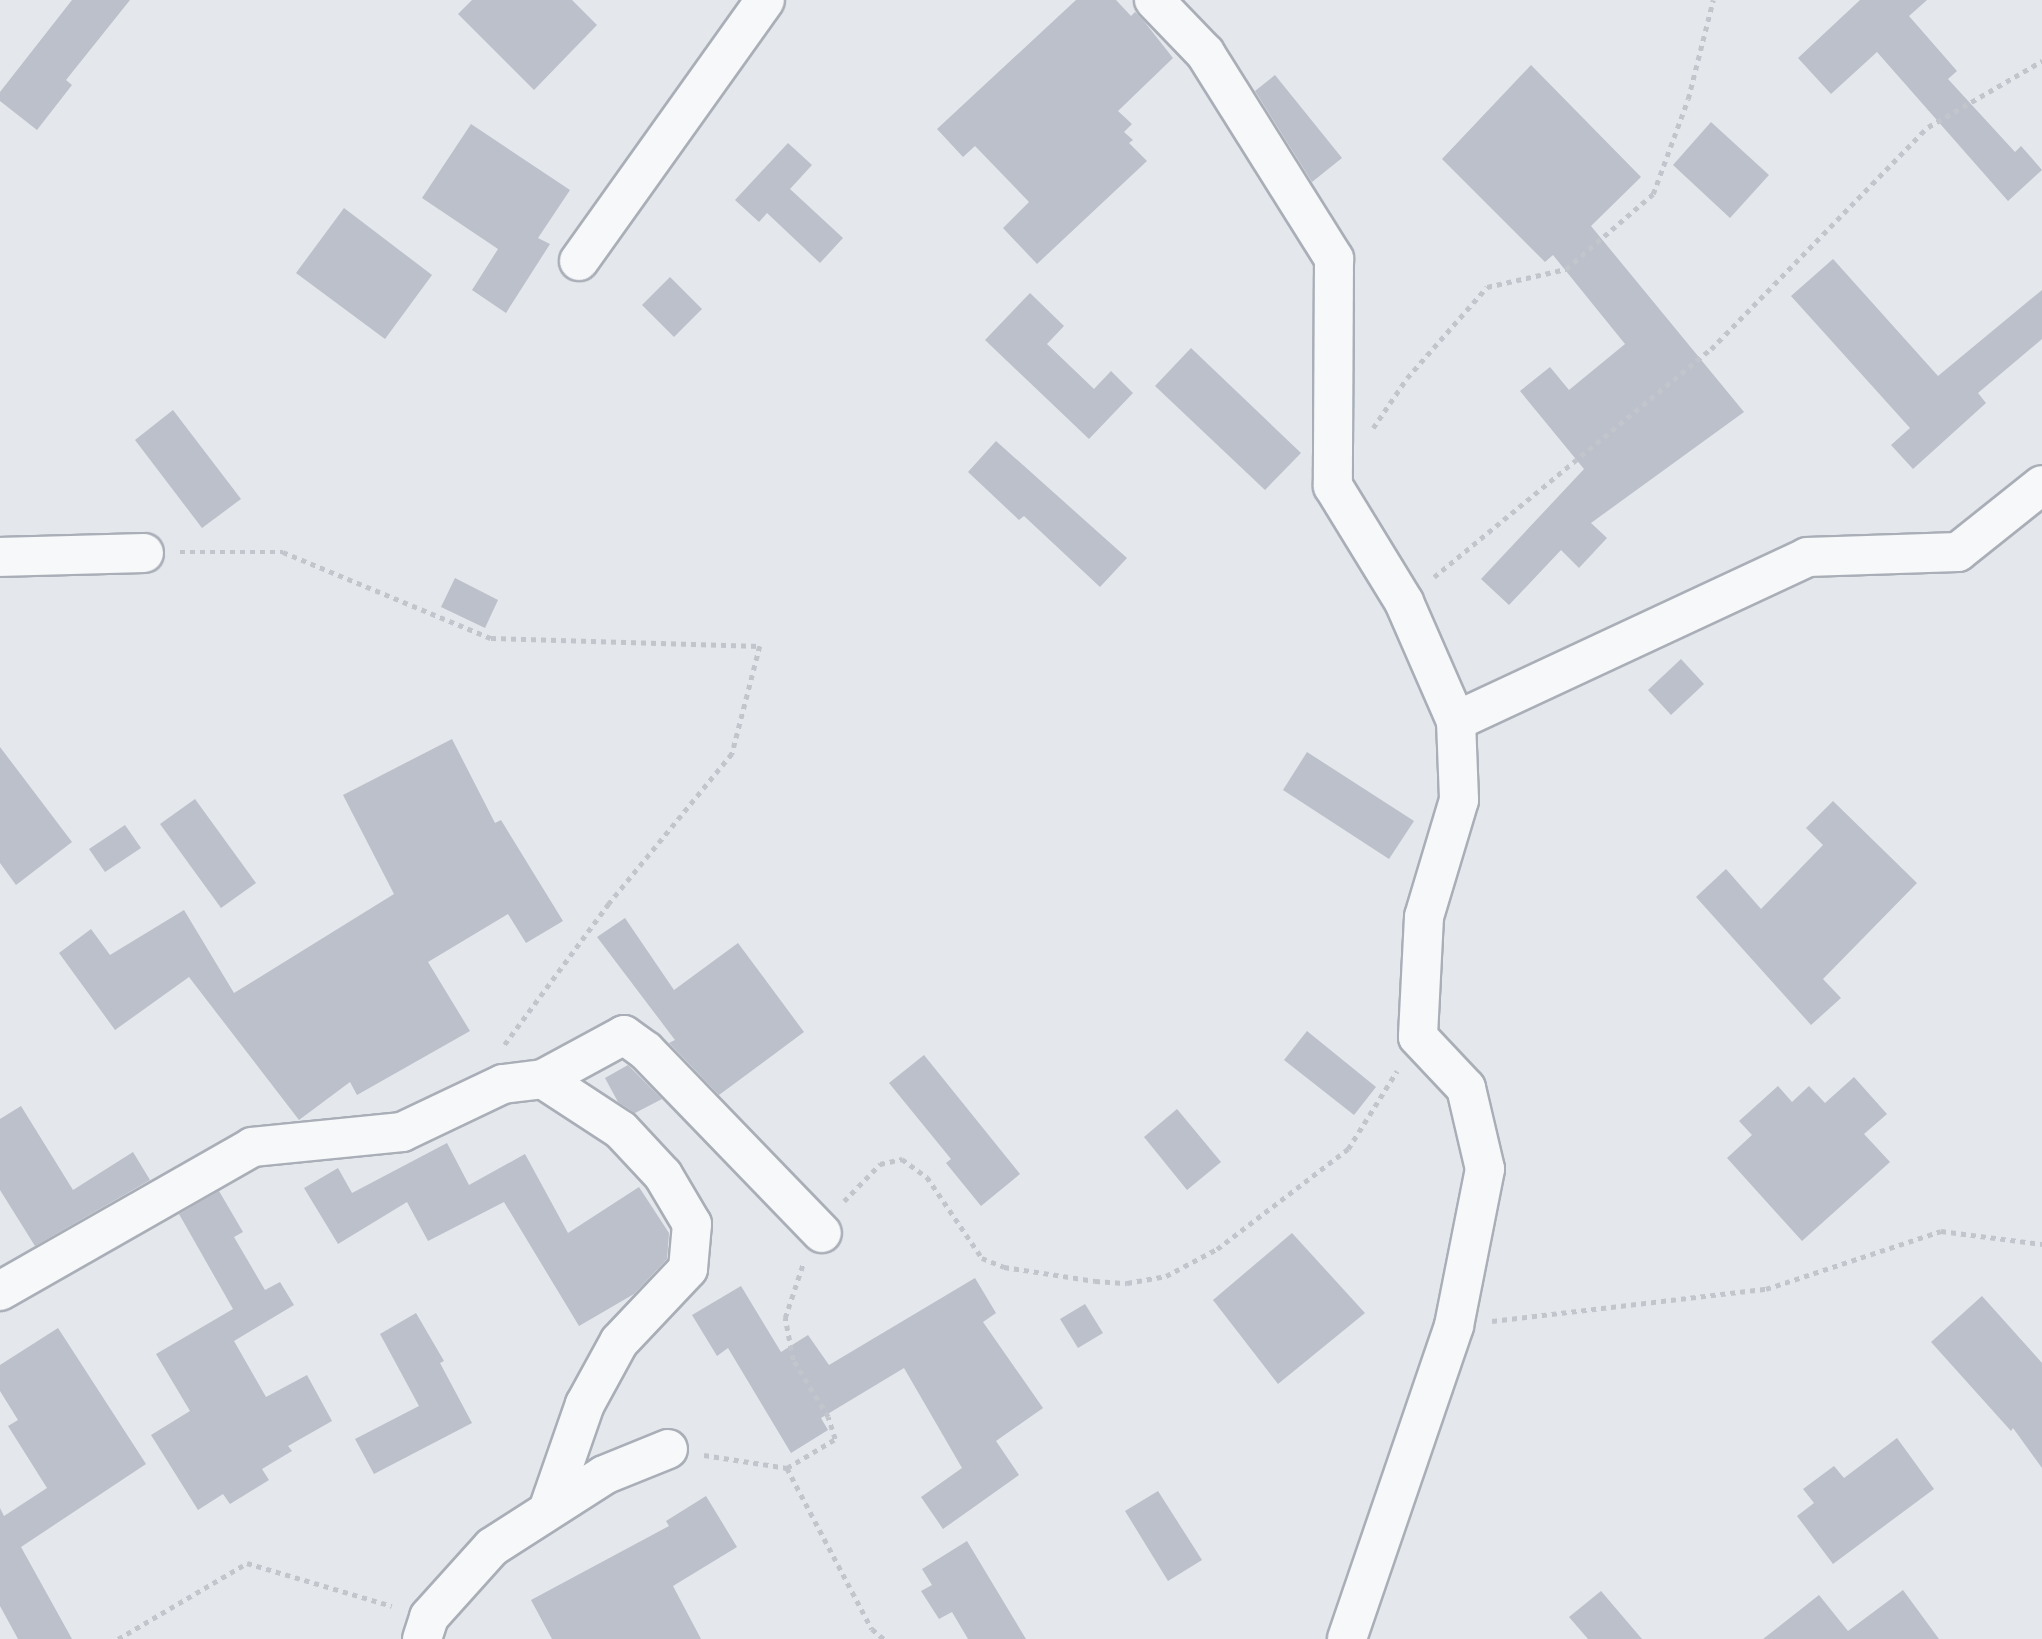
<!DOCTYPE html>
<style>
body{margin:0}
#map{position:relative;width:2042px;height:1639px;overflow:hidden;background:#e4e7ec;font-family:"Fira Sans",sans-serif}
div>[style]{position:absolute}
.building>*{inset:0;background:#bbc0ca}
.path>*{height:4.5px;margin-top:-2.25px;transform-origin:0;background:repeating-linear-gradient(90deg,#c2c5cb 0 5px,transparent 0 10px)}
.roads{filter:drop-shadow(2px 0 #a9aeb7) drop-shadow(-2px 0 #a9aeb7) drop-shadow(0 2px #a9aeb7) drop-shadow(0 -2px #a9aeb7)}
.minor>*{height:38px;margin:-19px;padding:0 19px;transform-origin:19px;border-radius:19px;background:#f7f8fa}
span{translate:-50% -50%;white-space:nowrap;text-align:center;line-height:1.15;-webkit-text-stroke:5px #f4f6f9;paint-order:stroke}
</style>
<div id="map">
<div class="building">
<div style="clip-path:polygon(72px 0,130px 0,66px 80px,72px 85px,37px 130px,0 101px,0 92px)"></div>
<div style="clip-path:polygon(472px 0,572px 0,597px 25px,534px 90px,458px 14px)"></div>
<div style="clip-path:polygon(1076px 0,1116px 0,1131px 16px,1135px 12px,1143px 20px,1173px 58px,1118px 111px,1132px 124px,1124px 132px,1133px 140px,1129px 143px,1147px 161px,1037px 264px,1003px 228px,1029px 202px,975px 146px,963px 157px,937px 129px)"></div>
<div style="clip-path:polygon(1860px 0,1927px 0,1909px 16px,1957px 71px,1948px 79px,2015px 152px,2021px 146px,2042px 170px,2008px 201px,1877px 52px,1831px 94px,1798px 58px)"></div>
<div style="clip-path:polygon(1531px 65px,1641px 177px,1591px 226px,1744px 412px,1591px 523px,1607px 538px,1579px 568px,1561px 550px,1509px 605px,1481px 579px,1584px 469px,1520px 391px,1550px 367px,1569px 390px,1625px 344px,1553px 255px,1545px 262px,1442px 159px)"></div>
<div style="clip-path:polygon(1275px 75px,1342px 158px,1312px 182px,1255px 91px)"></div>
<div style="clip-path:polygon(1711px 122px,1769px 175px,1730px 218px,1673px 165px)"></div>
<div style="clip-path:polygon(471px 124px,570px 190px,538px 238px,550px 244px,506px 313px,472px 290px,498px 249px,422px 198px)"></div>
<div style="clip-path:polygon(788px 143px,812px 165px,790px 189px,843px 238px,820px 263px,767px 213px,759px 222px,735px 200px)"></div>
<div style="clip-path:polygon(344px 208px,432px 275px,385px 339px,296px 273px)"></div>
<div style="clip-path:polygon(1833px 259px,1938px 376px,2042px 290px,2042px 339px,1978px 393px,1986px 403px,1913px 469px,1891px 445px,1910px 428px,1791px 296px)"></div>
<div style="clip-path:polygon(670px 277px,702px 309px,674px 337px,642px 305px)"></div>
<div style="clip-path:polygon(1030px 293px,1064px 326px,1047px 344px,1094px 389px,1111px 371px,1133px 393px,1089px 439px,985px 340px)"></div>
<div style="clip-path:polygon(1191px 348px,1301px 453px,1265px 490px,1155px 386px)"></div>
<div style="clip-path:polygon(173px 410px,241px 499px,202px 528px,135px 440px)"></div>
<div style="clip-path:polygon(996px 441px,1127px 558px,1100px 587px,1024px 516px,1019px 520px,968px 472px)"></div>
<div style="clip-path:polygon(455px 578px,498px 600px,485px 628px,441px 607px)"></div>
<div style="clip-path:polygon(1681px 659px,1704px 684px,1671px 715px,1648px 690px)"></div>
<div style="clip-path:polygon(452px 739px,495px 823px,501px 820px,563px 921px,526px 943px,508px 914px,428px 962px,470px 1031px,357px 1095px,350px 1082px,299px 1120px,189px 977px,115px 1030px,59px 953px,91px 929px,110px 955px,184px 910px,234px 993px,394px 894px,343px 795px)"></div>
<div style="clip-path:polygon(0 747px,72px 842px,16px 885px,0 863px)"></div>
<div style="clip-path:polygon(1307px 752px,1414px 821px,1389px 859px,1283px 790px)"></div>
<div style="clip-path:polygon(195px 799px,256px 883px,221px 908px,160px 824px)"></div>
<div style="clip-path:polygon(1833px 801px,1917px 883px,1823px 979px,1841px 998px,1811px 1025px,1696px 897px,1726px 869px,1761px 909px,1823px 845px,1806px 828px)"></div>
<div style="clip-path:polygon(125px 825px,141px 848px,105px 872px,89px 849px)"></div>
<div style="clip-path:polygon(625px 918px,674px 990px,738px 943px,804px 1032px,719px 1095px,669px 1043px,675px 1040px,597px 937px)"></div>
<div style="clip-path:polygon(1307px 1031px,1376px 1087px,1354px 1115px,1284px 1060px)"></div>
<div style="clip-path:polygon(924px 1055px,1020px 1174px,981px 1206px,946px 1163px,951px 1159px,889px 1083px)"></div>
<div style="clip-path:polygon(628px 1065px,662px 1099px,635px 1113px,618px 1102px,605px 1078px)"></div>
<div style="clip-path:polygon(1854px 1077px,1887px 1114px,1864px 1134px,1890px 1162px,1802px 1241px,1727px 1158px,1752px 1135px,1739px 1121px,1778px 1086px,1792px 1102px,1809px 1086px,1825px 1103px)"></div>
<div style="clip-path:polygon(21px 1106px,73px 1190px,133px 1152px,150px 1180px,35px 1246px,0 1190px,0 1119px)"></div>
<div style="clip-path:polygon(1177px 1109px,1221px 1162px,1187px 1190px,1144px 1137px)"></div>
<div style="clip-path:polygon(447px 1143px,469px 1185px,525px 1154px,568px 1233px,639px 1187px,669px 1233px,667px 1259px,634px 1294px,579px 1326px,504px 1202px,428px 1241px,407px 1202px,338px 1244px,304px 1188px,338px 1168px,352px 1193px)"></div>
<div style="clip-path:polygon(219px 1191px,243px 1232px,234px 1237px,265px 1290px,280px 1282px,294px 1305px,234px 1341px,266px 1397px,307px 1375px,332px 1421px,288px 1446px,292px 1451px,262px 1469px,269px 1480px,230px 1504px,223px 1494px,198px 1510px,151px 1435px,190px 1411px,156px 1354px,233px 1309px,179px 1214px)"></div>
<div style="clip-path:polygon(1292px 1233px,1365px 1313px,1278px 1384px,1213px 1300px)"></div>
<div style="clip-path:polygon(975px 1278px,996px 1313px,983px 1322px,1043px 1408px,996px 1441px,1019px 1475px,943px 1529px,921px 1497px,962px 1468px,904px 1368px,821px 1418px,828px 1430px,791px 1453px,728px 1348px,717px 1356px,692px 1315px,741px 1286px,781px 1352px,808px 1335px,829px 1365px)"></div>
<div style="clip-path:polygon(1982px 1296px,2042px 1363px,2042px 1468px,2013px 1428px,2011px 1431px,1931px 1342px)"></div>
<div style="clip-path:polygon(1085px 1304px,1103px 1333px,1078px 1348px,1060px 1319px)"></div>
<div style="clip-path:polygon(416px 1313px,444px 1361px,440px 1363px,472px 1423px,374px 1474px,355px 1439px,419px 1406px,380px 1334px)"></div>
<div style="clip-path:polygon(58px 1328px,146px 1464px,21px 1547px,72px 1639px,18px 1639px,0 1606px,0 1508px,4px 1516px,47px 1488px,8px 1426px,18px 1420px,0 1391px,0 1365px)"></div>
<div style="clip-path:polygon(1897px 1438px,1934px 1489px,1833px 1564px,1797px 1516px,1814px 1503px,1803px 1489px,1834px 1466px,1844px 1478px)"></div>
<div style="clip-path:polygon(1158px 1491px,1202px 1560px,1168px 1581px,1125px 1511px)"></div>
<div style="clip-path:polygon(706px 1496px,737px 1547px,673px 1586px,701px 1639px,552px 1639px,531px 1600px,669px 1526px,666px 1521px)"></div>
<div style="clip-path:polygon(967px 1541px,1026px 1639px,968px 1639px,952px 1612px,939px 1619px,921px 1591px,932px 1585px,922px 1569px)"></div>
<div style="clip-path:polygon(1903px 1590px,1939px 1639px,1763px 1639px,1819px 1595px,1848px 1631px)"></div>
<div style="clip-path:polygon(1601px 1591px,1642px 1639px,1588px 1639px,1569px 1617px)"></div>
</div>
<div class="path">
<div style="left:1373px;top:428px;width:60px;rotate:-55.8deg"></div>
<div style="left:1407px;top:378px;width:121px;rotate:-48.7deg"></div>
<div style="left:1487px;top:287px;width:81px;rotate:-12.8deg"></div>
<div style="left:1566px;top:269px;width:115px;rotate:-40.8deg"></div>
<div style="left:1653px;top:194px;width:101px;rotate:-69.8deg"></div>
<div style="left:1688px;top:99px;width:102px;rotate:-75.8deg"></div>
<div style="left:180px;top:552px;width:103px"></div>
<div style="left:283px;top:552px;width:225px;rotate:22.5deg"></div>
<div style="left:491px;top:638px;width:269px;rotate:1.7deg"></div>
<div style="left:760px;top:646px;width:112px;rotate:104.5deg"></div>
<div style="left:732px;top:754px;width:194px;rotate:129.4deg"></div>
<div style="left:609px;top:904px;width:177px;rotate:126.5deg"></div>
<div style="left:1434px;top:577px;width:359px;rotate:-39.5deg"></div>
<div style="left:1711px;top:349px;width:310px;rotate:-45.7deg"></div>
<div style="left:1928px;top:127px;width:132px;rotate:-30.1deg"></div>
<div style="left:844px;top:1201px;width:52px;rotate:-45.8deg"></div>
<div style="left:880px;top:1164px;width:23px;rotate:-13deg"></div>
<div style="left:902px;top:1159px;width:31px;rotate:36deg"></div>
<div style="left:927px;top:1177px;width:98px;rotate:55.8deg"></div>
<div style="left:982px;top:1258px;width:24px;rotate:22deg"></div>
<div style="left:1004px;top:1267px;width:92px;rotate:8.7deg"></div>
<div style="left:1095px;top:1281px;width:32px;rotate:4deg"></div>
<div style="left:1127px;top:1283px;width:40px;rotate:-10deg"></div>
<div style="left:1166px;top:1276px;width:58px;rotate:-27.9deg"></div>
<div style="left:1217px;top:1249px;width:165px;rotate:-37.4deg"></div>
<div style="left:1348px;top:1149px;width:92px;rotate:-57.9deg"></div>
<div style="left:1492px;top:1321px;width:276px;rotate:-6.7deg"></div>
<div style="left:1766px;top:1289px;width:184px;rotate:-18.3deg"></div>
<div style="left:1941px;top:1231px;width:102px;rotate:7.3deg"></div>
<div style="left:704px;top:1455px;width:84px;rotate:8.9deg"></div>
<div style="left:787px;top:1468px;width:56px;rotate:-31.1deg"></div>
<div style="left:835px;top:1439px;width:23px;rotate:-108deg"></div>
<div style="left:828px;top:1417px;width:67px;rotate:-121.6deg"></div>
<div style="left:793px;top:1360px;width:43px;rotate:-100.8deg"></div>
<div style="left:785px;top:1318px;width:57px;rotate:-71.6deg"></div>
<div style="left:787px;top:1468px;width:182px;rotate:62.2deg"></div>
<div style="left:872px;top:1629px;width:16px;rotate:40deg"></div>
<div style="left:118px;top:1639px;width:150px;rotate:-30.5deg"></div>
<div style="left:247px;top:1563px;width:151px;rotate:16.5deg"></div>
</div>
<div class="roads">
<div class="minor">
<div style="left:1154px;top:0;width:74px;rotate:46.1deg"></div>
<div style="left:1205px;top:53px;width:243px;rotate:57.9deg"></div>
<div style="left:1334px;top:259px;width:227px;rotate:90.3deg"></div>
<div style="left:1333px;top:486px;width:136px;rotate:58.5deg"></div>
<div style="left:1404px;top:602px;width:130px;rotate:66.4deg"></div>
<div style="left:1456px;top:721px;width:79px;rotate:87.8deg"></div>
<div style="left:1459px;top:800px;width:122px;rotate:106.7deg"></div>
<div style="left:1424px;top:917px;width:120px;rotate:92.9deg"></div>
<div style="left:1418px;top:1037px;width:70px;rotate:46.7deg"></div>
<div style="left:1466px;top:1088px;width:83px;rotate:76.8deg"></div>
<div style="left:1485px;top:1169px;width:160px;rotate:101.2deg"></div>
<div style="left:1454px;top:1326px;width:331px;rotate:108.9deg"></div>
<div style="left:579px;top:261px;width:320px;rotate:-54.5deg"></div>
<div style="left:0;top:557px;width:144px;rotate:-1.6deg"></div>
<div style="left:1456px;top:721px;width:387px;rotate:-25deg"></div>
<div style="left:1807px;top:557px;width:151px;rotate:-1.9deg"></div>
<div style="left:1958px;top:552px;width:107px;rotate:-38.6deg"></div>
<div style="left:543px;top:1079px;width:93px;rotate:33.2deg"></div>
<div style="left:621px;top:1130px;width:62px;rotate:47deg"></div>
<div style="left:663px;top:1175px;width:57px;rotate:59.4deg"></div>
<div style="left:692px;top:1224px;width:45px;rotate:95.1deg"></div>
<div style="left:688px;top:1269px;width:100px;rotate:133.4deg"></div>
<div style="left:619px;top:1342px;width:71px;rotate:118.7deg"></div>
<div style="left:585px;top:1404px;width:112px;rotate:109.2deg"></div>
<div style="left:0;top:1291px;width:290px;rotate:-29.7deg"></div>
<div style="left:252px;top:1147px;width:151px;rotate:-5.7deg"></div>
<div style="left:402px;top:1132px;width:112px;rotate:-25.4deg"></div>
<div style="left:503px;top:1084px;width:40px;rotate:-7.1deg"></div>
<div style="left:543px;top:1079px;width:92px;rotate:-28.5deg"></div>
<div style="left:624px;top:1035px;width:27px;rotate:36deg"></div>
<div style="left:646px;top:1051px;width:253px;rotate:46deg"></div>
<div style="left:422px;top:1639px;width:23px;rotate:-72deg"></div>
<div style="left:429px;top:1617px;width:94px;rotate:-48deg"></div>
<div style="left:492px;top:1547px;width:133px;rotate:-32.7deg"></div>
<div style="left:604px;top:1475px;width:69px;rotate:-22.1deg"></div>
</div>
</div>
</div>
